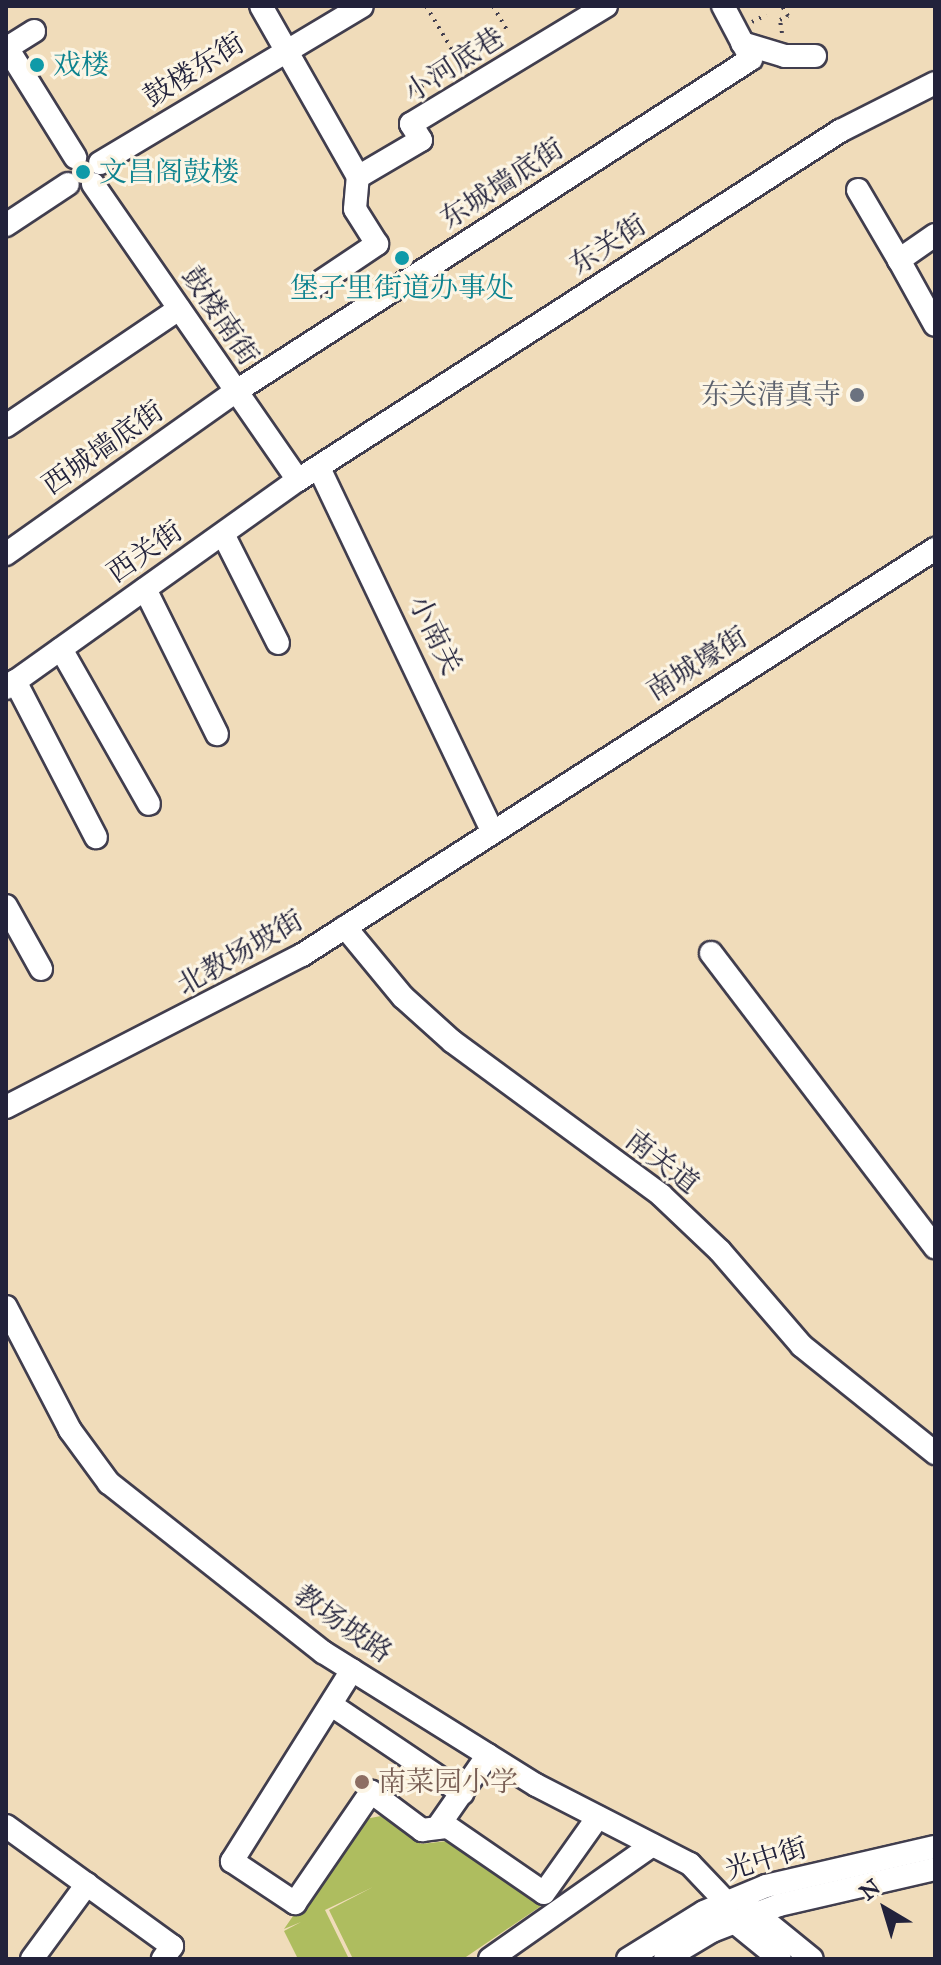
<!DOCTYPE html>
<meta charset="utf-8">
<style>
body{margin:0}
#map{position:relative;width:941px;height:1965px;overflow:hidden;background:#f0dcba;font-family:"IM FELL Great Primer","Noto Serif SC",serif}
div>[style]{position:absolute}
.green>*{inset:0;background:#aebd5f}
.minor-tunnel>*{height:22px;margin-top:-11px;transform-origin:0;background:repeating-linear-gradient(90deg,#c7b7a1 0 22px,transparent 0 33px)}
.path>*{height:4px;margin-top:-2px;transform-origin:0;background:repeating-linear-gradient(90deg,#413e4e 0 2px,transparent 0 8px)}
.roads{filter:drop-shadow(2px 0 #413e4e) drop-shadow(-2px 0 #413e4e) drop-shadow(0 2px #413e4e) drop-shadow(0 -2px #413e4e)}
.minor>*{height:22px;margin:-11px;padding:0 11px;transform-origin:11px;border-radius:11px;background:#fff}
.dots>*{width:22px;height:22px;translate:-50% -50%;box-sizing:border-box;border:4px solid #fcf5e5;border-radius:50%}
span{translate:-50% -50%;white-space:nowrap;text-align:center;line-height:1.15;-webkit-text-stroke:6px #fcf5e5;paint-order:stroke}
.culture-label{font-size:28px;color:#0d838f}
.left{translate:0 -50%;text-align:left}
.street-label{font-size:28px;color:#22223b}
.worship-label{font-size:28px;color:#5b616d}
.right{translate:-100% -50%;text-align:right}
.education-label{font-size:28px;color:#785e54}
.frame{position:absolute;inset:0;border:8px solid #22223b;pointer-events:none}
.north{position:absolute;left:845px;top:1869px;width:80px;height:80px;-webkit-text-stroke:6px #fcf5e5;paint-order:stroke;rotate:322deg;font-size:22px;font-weight:700;line-height:32px;text-align:center;color:#22223b}
.north::after{content:'';display:block;margin:auto;width:28px;height:36px;background:#22223b;clip-path:polygon(50% 0,100% 100%,50% 72%,0 100%)}
</style>
<div id="map">
<div class="green">
<div style="clip-path:polygon(381px 1816px,421px 1844px,448px 1841px,541px 1906px,463px 1959px,353px 1959px,329px 1910px,373px 1887px,325px 1910px,349px 1959px,298px 1959px,284px 1931px,301px 1922px,284px 1929px,360px 1820px)"></div>
</div>
<div class="minor-tunnel">
<div style="left:68px;top:184px;width:38px;rotate:-33deg"></div>
</div>
<div class="path">
<div style="left:426px;top:6px;width:61px;rotate:59.2deg"></div>
<div style="left:493px;top:6px;width:28px;rotate:60deg"></div>
<div style="left:752px;top:22px;width:16px;rotate:-27deg"></div>
<div style="left:782px;top:33px;width:13px;rotate:-99deg"></div>
<div style="left:780px;top:20px;width:9px;rotate:-27deg"></div>
<div style="left:788px;top:16px;width:12px;rotate:-121deg"></div>
<div style="left:415px;top:91px;width:22px;rotate:-34deg"></div>
<div style="left:433px;top:79px;width:8px;rotate:60deg"></div>
</div>
<div class="roads">
<div class="minor">
<div style="left:261px;top:6px;width:197px;rotate:60.4deg"></div>
<div style="left:358px;top:177px;width:73px;rotate:-30.4deg"></div>
<div style="left:421px;top:140px;width:19px;rotate:-122deg"></div>
<div style="left:411px;top:124px;width:228px;rotate:-31.2deg"></div>
<div style="left:742px;top:43px;width:45px;rotate:16.8deg"></div>
<div style="left:785px;top:56px;width:30px"></div>
<div style="left:6px;top:46px;width:131px;rotate:58.1deg"></div>
<div style="left:7px;top:48px;width:32px;rotate:-32deg"></div>
<div style="left:100px;top:163px;width:305px;rotate:-30.9deg"></div>
<div style="left:93px;top:184px;width:360px;rotate:55.3deg"></div>
<div style="left:858px;top:190px;width:81px;rotate:59.6deg"></div>
<div style="left:6px;top:225px;width:74px;rotate:-33.5deg"></div>
<div style="left:935px;top:235px;width:44px;rotate:145.2deg"></div>
<div style="left:899px;top:260px;width:74px;rotate:61deg"></div>
<div style="left:310px;top:289px;width:81px;rotate:-33.9deg"></div>
<div style="left:377px;top:244px;width:41px;rotate:-122.2deg"></div>
<div style="left:355px;top:209px;width:32px;rotate:-85deg"></div>
<div style="left:6px;top:426px;width:209px;rotate:-34.1deg"></div>
<div style="left:319px;top:468px;width:401px;rotate:64.5deg"></div>
<div style="left:223px;top:534px;width:122px;rotate:63.2deg"></div>
<div style="left:6px;top:554px;width:281px;rotate:-35.3deg"></div>
<div style="left:235px;top:392px;width:614px;rotate:-32.84deg"></div>
<div style="left:751px;top:59px;width:60px;rotate:-117.8deg"></div>
<div style="left:145px;top:589px;width:162px;rotate:63.6deg"></div>
<div style="left:61px;top:649px;width:178px;rotate:60.4deg"></div>
<div style="left:15px;top:681px;width:176px;rotate:62.6deg"></div>
<div style="left:6px;top:688px;width:359px;rotate:-35.5deg"></div>
<div style="left:298px;top:480px;width:645px;rotate:-32.78deg"></div>
<div style="left:840px;top:131px;width:106px;rotate:-26.8deg"></div>
<div style="left:6px;top:906px;width:72px;rotate:60.9deg"></div>
<div style="left:345px;top:927px;width:91px;rotate:50.4deg"></div>
<div style="left:403px;top:997px;width:67px;rotate:42deg"></div>
<div style="left:453px;top:1042px;width:258px;rotate:36.3deg"></div>
<div style="left:661px;top:1195px;width:81px;rotate:43.5deg"></div>
<div style="left:720px;top:1251px;width:125px;rotate:49.2deg"></div>
<div style="left:802px;top:1346px;width:171px;rotate:38.8deg"></div>
<div style="left:711px;top:953px;width:370px;rotate:52.7deg"></div>
<div style="left:6px;top:1107px;width:333px;rotate:-27.2deg"></div>
<div style="left:302px;top:955px;width:752px;rotate:-32.68deg"></div>
<div style="left:6px;top:1307px;width:139px;rotate:62.5deg"></div>
<div style="left:70px;top:1430px;width:66px;rotate:53.7deg"></div>
<div style="left:109px;top:1483px;width:273px;rotate:38.3deg"></div>
<div style="left:323px;top:1652px;width:251px;rotate:32deg"></div>
<div style="left:536px;top:1785px;width:173px;rotate:27.2deg"></div>
<div style="left:690px;top:1864px;width:54px;rotate:46.5deg"></div>
<div style="left:352px;top:1670px;width:226px;rotate:122.1deg"></div>
<div style="left:232px;top:1861px;width:76px;rotate:33.7deg"></div>
<div style="left:295px;top:1903px;width:135px;rotate:-55.6deg"></div>
<div style="left:371px;top:1792px;width:64px;rotate:36.7deg"></div>
<div style="left:422px;top:1830px;width:26px;rotate:-7deg"></div>
<div style="left:448px;top:1827px;width:116px;rotate:34.5deg"></div>
<div style="left:544px;top:1893px;width:93px;rotate:-54.6deg"></div>
<div style="left:333px;top:1706px;width:156px;rotate:34deg"></div>
<div style="left:6px;top:1826px;width:205px;rotate:35.9deg"></div>
<div style="left:172px;top:1946px;width:16px;rotate:125deg"></div>
<div style="left:437px;top:1828px;width:89px;rotate:-55.1deg"></div>
<div style="left:748px;top:1907px;width:82px;rotate:39.1deg"></div>
<div style="left:727px;top:1916px;width:68px;rotate:39.1deg"></div>
<div style="left:32px;top:1959px;width:93px;rotate:-53.7deg"></div>
<div style="left:490px;top:1959px;width:198px;rotate:-35.1deg"></div>
<div style="left:628px;top:1959px;width:89px;rotate:-31.7deg"></div>
<div style="left:704px;top:1912px;width:67px;rotate:-22.8deg"></div>
<div style="left:766px;top:1886px;width:173px;rotate:-13deg"></div>
<div style="left:665px;top:1959px;width:55px;rotate:-30.8deg"></div>
<div style="left:712px;top:1931px;width:72px;rotate:-21.2deg"></div>
<div style="left:779px;top:1905px;width:160px;rotate:-13deg"></div>
</div>
</div>
<div class="dots">
<div style="left:37px;top:65px;background:#0f9aa8"></div>
<div style="left:83px;top:172px;background:#0f9aa8"></div>
<div style="left:402px;top:258px;background:#0f9aa8"></div>
<div style="left:857px;top:395px;background:#6b7280"></div>
<div style="left:362px;top:1782px;background:#8d6e63"></div>
</div>
<div class="culture-label">
<span class="left" style="left:53px;top:65px">戏楼</span>
<span class="left" style="left:99px;top:172px">文昌阁鼓楼</span>
<span style="left:402px;top:288px">堡子里街道办事处</span>
</div>
<div class="street-label">
<span style="left:454px;top:65px;rotate:-33deg">小河底巷</span>
<span style="left:194px;top:70px;rotate:-32deg">鼓楼东街</span>
<span style="left:502px;top:184px;rotate:-33deg">东城墙底街</span>
<span style="left:608px;top:245px;rotate:-33deg">东关街</span>
<span style="left:220px;top:316px;rotate:56deg">鼓楼南街</span>
<span style="left:103px;top:448px;rotate:-35deg">西城墙底街</span>
<span style="left:145px;top:552px;rotate:-35deg">西关街</span>
<span style="left:435px;top:635px;rotate:64deg">小南关</span>
<span style="left:697px;top:664px;rotate:-32deg">南城壕街</span>
<span style="left:240px;top:953px;rotate:-30deg">北教场坡街</span>
<span style="left:662px;top:1162px;rotate:38deg">南关道</span>
<span style="left:343px;top:1624px;rotate:35deg">教场坡路</span>
<span style="left:766px;top:1859px;rotate:-17deg">光中街</span>
</div>
<div class="worship-label">
<span class="right" style="left:841px;top:395px">东关清真寺</span>
</div>
<div class="education-label">
<span class="left" style="left:378px;top:1782px">南菜园小学</span>
</div>
<div class="frame"></div>
<div class="north">N</div>
</div>
